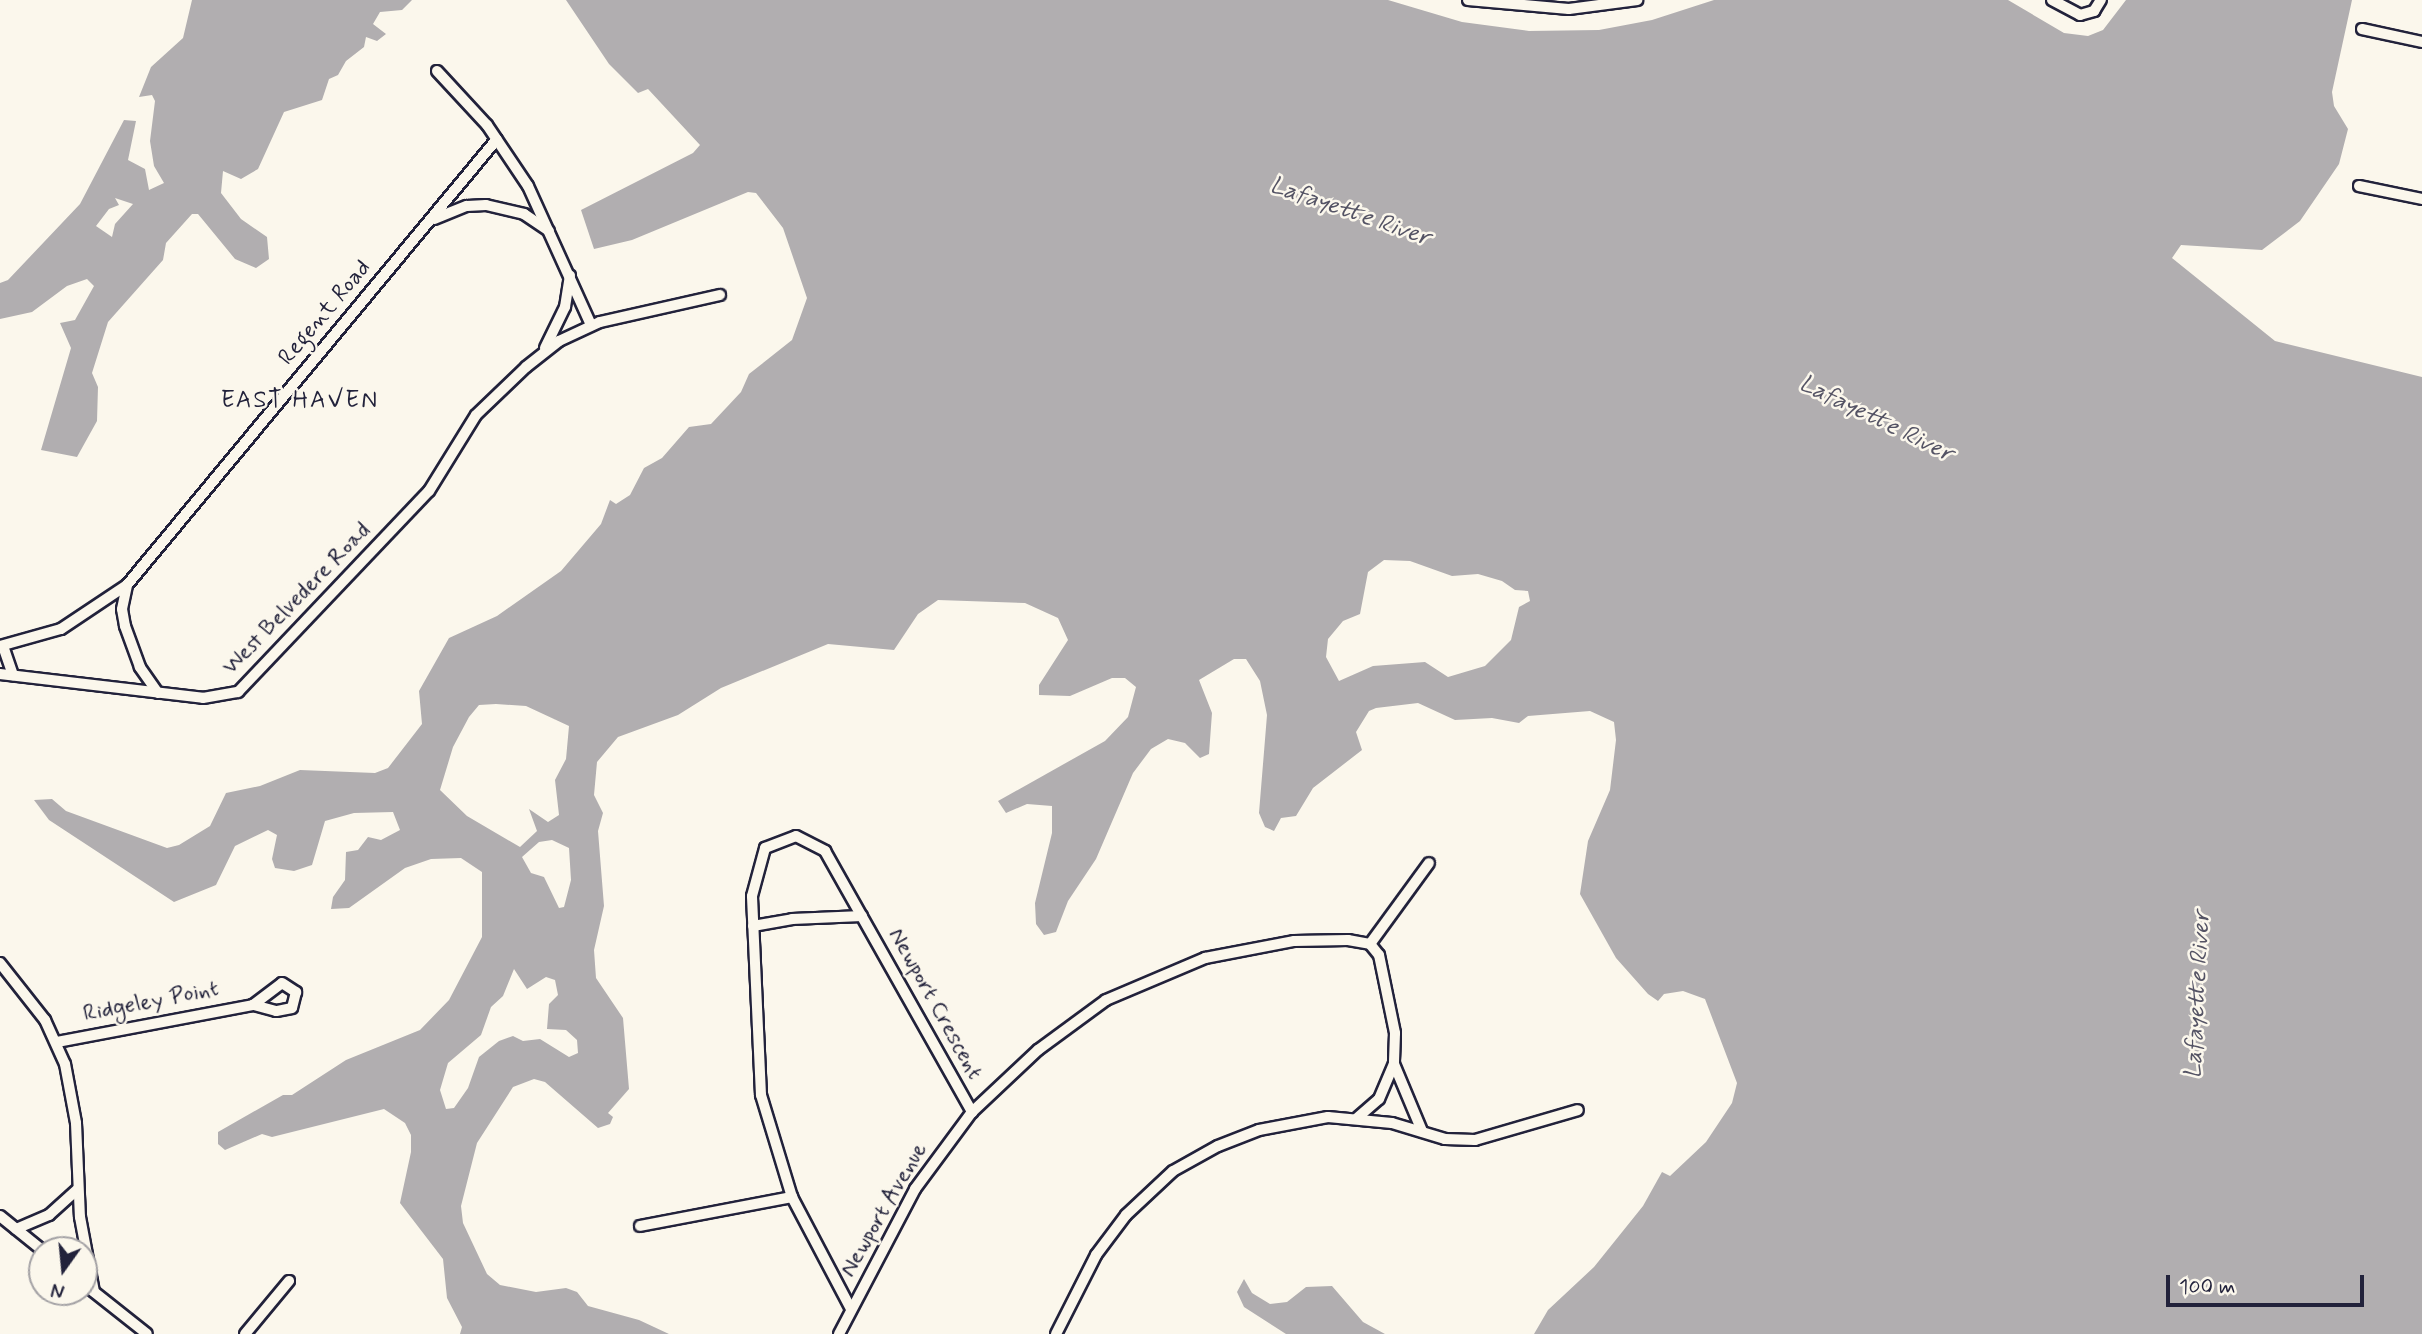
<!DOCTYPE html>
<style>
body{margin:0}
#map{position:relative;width:2422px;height:1334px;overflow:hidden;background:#fbf7ec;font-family:Mynerve,sans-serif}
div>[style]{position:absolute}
.water>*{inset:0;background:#b1aeb0}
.roads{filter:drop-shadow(2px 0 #22223b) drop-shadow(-2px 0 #22223b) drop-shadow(0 2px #22223b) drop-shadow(0 -2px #22223b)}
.street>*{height:10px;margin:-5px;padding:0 5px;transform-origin:5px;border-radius:5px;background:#fbf7ec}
span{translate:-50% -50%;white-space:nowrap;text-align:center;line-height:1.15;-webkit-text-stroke:5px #fbf7ec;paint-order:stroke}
.street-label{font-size:23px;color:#22223b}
.water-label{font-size:24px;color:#545364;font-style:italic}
.neighbourhood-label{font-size:24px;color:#22223b;letter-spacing:2px}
.north{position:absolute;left:28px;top:1236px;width:70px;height:70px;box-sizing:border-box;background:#fbf7ec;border:2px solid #a4a2a5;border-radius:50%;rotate:195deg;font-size:19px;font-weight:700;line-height:28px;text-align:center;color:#22223b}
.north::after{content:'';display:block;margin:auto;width:24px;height:32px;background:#22223b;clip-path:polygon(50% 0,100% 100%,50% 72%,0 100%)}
.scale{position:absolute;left:2166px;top:1275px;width:198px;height:32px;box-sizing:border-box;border:4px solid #22223b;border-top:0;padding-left:9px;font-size:21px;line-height:24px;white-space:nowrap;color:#22223b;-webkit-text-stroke:5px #fbf7ec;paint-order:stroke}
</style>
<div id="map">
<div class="water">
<div style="clip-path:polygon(evenodd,192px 0,412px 0,402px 10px,380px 12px,373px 24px,386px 34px,377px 41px,366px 37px,364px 47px,346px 61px,338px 75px,329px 79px,322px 100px,284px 112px,258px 169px,241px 179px,223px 171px,221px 193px,241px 219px,267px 237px,269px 259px,256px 268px,235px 259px,198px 214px,192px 214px,166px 243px,163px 260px,108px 322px,92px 373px,98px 387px,97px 421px,77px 457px,41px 450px,71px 348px,60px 323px,75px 320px,94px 286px,87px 279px,67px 286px,32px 312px,0 319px,0 283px,8px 280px,80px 204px,124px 120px,136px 121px,128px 160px,145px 169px,149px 190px,164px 183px,154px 166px,150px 141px,155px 101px,152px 95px,139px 97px,151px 67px,183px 38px,192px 0,115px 198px,133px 204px,115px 224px,112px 237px,96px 226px,109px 209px,119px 205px,115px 198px)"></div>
<div style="clip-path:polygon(evenodd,566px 0,1388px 0,1462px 22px,1529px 31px,1599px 30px,1652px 20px,1714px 0,2008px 0,2064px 33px,2088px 36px,2103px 30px,2126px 0,2352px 0,2332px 92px,2334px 106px,2348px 129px,2339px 164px,2300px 221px,2262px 250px,2181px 245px,2172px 258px,2275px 341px,2422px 377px,2422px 1334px,1534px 1334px,1548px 1310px,1594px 1267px,1643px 1206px,1662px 1172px,1670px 1176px,1706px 1142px,1732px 1103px,1737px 1083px,1705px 999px,1683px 991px,1664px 994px,1658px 1001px,1648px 994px,1616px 958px,1580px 894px,1588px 841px,1610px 790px,1616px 740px,1614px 722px,1590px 711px,1528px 716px,1519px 723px,1492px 718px,1455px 720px,1418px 703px,1376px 708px,1369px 711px,1356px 732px,1362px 750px,1313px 788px,1296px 816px,1281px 818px,1274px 831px,1265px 827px,1259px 813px,1267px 715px,1260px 681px,1246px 659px,1234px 659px,1199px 680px,1212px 713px,1209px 754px,1200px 758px,1185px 743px,1168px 739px,1151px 749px,1133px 773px,1096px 859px,1068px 901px,1056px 932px,1044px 935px,1036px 924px,1035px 903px,1052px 833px,1052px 806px,1027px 804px,1006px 813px,998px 801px,1105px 741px,1128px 717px,1136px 687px,1125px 678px,1112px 678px,1070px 696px,1039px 695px,1039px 685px,1068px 640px,1058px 618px,1025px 603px,938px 600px,918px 614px,894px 650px,828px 644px,721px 688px,678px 715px,618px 737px,597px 762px,594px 795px,603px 813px,598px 831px,604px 906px,594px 950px,596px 978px,623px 1018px,629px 1089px,608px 1113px,613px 1117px,610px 1124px,598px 1128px,545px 1082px,534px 1079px,513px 1087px,477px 1143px,461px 1206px,463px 1223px,487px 1274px,500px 1285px,536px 1292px,566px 1288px,577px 1292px,588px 1306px,639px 1320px,669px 1334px,460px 1334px,462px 1327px,447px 1298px,443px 1259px,400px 1203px,411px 1152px,411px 1135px,405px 1123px,384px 1109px,272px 1137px,262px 1134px,225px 1150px,218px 1144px,218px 1132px,283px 1095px,292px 1095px,346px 1060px,420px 1030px,449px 1000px,482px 937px,482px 872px,461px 858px,431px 859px,405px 868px,349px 908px,331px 909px,333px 897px,345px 880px,346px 852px,358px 850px,368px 837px,381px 840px,400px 830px,393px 812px,354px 813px,325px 821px,312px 865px,294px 871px,275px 868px,272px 859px,277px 835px,268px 830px,235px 846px,216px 885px,174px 902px,49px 820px,34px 800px,52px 799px,66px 811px,167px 848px,179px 845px,210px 826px,226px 793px,260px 786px,300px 770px,375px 773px,388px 768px,422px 724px,419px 691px,449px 638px,497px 616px,561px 571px,601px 524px,610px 500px,616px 504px,630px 495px,644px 468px,662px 458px,689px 427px,711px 424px,741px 392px,749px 374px,792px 340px,807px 298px,783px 228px,756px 193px,748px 192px,632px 240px,594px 249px,581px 210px,693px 153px,700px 145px,648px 89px,638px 93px,609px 64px,566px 0,1384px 560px,1410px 561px,1452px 576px,1478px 574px,1502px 581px,1515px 590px,1528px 591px,1530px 601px,1519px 607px,1511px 640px,1485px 666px,1448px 677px,1425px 662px,1373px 666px,1339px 681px,1326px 657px,1328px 639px,1343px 621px,1360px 614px,1368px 572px,1384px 560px,566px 0,496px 704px,526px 706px,569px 726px,566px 759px,555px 780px,559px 815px,548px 822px,529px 809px,537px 831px,520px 847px,467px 816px,440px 790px,453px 747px,469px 717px,479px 705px,496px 704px,566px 0,552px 840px,569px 848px,571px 880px,564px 907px,559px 908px,544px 877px,531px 873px,522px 857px,539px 842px,552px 840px,566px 0,514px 969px,527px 989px,546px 977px,555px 980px,558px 995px,549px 1004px,547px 1029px,566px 1030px,577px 1040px,578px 1053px,569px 1057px,540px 1039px,523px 1041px,513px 1036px,499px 1041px,479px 1057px,468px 1088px,454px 1108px,446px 1109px,440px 1090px,448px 1063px,481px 1035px,491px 1007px,503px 996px,514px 969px)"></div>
<div style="clip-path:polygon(1244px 1279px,1252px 1293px,1270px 1304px,1287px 1302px,1306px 1287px,1332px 1286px,1363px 1322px,1385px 1334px,1286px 1334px,1244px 1307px,1237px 1292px)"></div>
</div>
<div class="roads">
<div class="street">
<div style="left:1468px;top:0;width:101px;rotate:5.1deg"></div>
<div style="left:1569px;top:9px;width:69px;rotate:-7.5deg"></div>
<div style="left:2052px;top:0;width:32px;rotate:28deg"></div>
<div style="left:2080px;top:15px;width:15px;rotate:-16deg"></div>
<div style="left:2094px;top:11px;width:13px;rotate:-58deg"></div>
<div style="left:2362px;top:29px;width:61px;rotate:12.2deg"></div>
<div style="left:437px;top:71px;width:74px;rotate:47.2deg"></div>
<div style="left:487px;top:125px;width:73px;rotate:56.1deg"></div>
<div style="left:528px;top:186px;width:153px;rotate:65.6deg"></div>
<div style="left:2359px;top:186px;width:64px;rotate:11.7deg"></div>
<div style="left:434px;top:219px;width:35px;rotate:-22deg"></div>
<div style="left:467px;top:206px;width:19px;rotate:-3deg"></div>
<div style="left:486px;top:205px;width:39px;rotate:13deg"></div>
<div style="left:524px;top:214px;width:30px;rotate:34deg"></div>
<div style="left:545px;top:348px;width:46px;rotate:-64deg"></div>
<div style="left:565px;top:307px;width:32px;rotate:-81deg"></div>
<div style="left:0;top:646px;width:63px;rotate:-15.6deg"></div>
<div style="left:61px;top:629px;width:79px;rotate:-33.7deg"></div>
<div style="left:3px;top:646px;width:31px;rotate:71deg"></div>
<div style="left:0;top:674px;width:204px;rotate:6.7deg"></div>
<div style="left:203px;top:698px;width:36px;rotate:-10deg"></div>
<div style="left:238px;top:692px;width:277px;rotate:-46.5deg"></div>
<div style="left:429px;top:491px;width:89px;rotate:-58.3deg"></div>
<div style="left:476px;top:415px;width:69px;rotate:-43.8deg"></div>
<div style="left:526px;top:367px;width:42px;rotate:-38.2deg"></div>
<div style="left:559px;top:341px;width:45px;rotate:-24.9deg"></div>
<div style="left:600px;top:322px;width:123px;rotate:-12.7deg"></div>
<div style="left:158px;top:693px;width:32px;rotate:-125deg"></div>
<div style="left:140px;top:667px;width:44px;rotate:-110.1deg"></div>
<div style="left:125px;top:626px;width:17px;rotate:-100deg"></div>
<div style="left:122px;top:609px;width:25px;rotate:-78deg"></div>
<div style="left:127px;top:585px;width:579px;rotate:-50.32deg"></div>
<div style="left:753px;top:926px;width:40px;rotate:-10deg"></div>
<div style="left:792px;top:919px;width:70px;rotate:-2.5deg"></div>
<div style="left:1370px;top:944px;width:100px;rotate:-53.9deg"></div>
<div style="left:0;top:963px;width:73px;rotate:51.7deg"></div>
<div style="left:45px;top:1020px;width:48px;rotate:65.6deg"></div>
<div style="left:65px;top:1064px;width:60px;rotate:79.4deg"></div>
<div style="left:76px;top:1123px;width:94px;rotate:87.6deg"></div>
<div style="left:80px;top:1217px;width:76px;rotate:79.4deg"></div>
<div style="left:282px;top:983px;width:17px;rotate:33deg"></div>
<div style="left:296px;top:992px;width:16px;rotate:104deg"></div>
<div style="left:292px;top:1008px;width:16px;rotate:169deg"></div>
<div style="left:276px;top:1011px;width:24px;rotate:-165deg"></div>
<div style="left:253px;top:1005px;width:36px;rotate:-37deg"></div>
<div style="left:57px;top:1042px;width:199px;rotate:-10.7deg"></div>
<div style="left:1357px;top:1118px;width:29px;rotate:-41deg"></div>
<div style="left:1379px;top:1099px;width:38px;rotate:-67deg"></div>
<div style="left:0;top:1216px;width:54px;rotate:39deg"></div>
<div style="left:640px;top:1226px;width:155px;rotate:-10.8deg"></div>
<div style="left:16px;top:1229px;width:36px;rotate:-23deg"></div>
<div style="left:49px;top:1215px;width:38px;rotate:-42deg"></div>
<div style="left:84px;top:1284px;width:80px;rotate:38.4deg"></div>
<div style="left:851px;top:1309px;width:127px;rotate:-117.8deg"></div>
<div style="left:792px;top:1197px;width:107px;rotate:-106.9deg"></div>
<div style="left:761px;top:1095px;width:199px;rotate:-92.6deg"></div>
<div style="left:752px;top:896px;width:50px;rotate:-74.8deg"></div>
<div style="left:765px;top:848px;width:33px;rotate:-21deg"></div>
<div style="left:796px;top:836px;width:33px;rotate:27deg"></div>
<div style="left:825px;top:851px;width:300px;rotate:60.6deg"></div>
<div style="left:245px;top:1334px;width:69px;rotate:-50.3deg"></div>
<div style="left:839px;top:1334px;width:164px;rotate:-62.3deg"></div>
<div style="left:915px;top:1189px;width:96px;rotate:-53.5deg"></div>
<div style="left:972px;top:1112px;width:91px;rotate:-43.2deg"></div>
<div style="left:1038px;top:1050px;width:84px;rotate:-36.3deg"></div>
<div style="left:1106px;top:1000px;width:108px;rotate:-23deg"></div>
<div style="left:1205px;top:958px;width:91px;rotate:-10.8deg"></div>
<div style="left:1294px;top:941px;width:54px;rotate:-1.1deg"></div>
<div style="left:1348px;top:940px;width:22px;rotate:10deg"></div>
<div style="left:1370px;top:944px;width:14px;rotate:51deg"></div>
<div style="left:1379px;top:955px;width:80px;rotate:78.4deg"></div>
<div style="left:1395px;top:1033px;width:31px;rotate:92deg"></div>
<div style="left:1394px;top:1064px;width:73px;rotate:67.3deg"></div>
<div style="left:1056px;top:1334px;width:89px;rotate:-63.1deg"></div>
<div style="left:1096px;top:1255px;width:50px;rotate:-53.1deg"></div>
<div style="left:1126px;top:1215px;width:64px;rotate:-43.1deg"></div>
<div style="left:1173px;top:1171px;width:51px;rotate:-29.1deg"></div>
<div style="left:1218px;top:1146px;width:44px;rotate:-21.3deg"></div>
<div style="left:1259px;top:1130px;width:70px;rotate:-10.7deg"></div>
<div style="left:1328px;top:1117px;width:64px;rotate:5.4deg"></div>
<div style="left:1392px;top:1123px;width:55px;rotate:16.8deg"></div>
<div style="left:1445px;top:1139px;width:30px;rotate:2deg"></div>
<div style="left:1475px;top:1140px;width:107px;rotate:-16.2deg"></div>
</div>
</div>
<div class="street-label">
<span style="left:325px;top:313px;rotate:-50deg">Regent Road</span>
<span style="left:297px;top:599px;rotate:-46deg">West Belvedere Road</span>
<span style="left:151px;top:1002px;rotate:-11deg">Ridgeley Point</span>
<span style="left:935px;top:1004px;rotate:61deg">Newport Crescent</span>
<span style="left:884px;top:1210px;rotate:-60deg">Newport Avenue</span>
</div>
<div class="water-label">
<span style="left:1350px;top:212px;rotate:19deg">Lafayette River</span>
<span style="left:1876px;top:419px;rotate:26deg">Lafayette River</span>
<span style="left:2198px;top:995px;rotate:-87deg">Lafayette River</span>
</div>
<div class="neighbourhood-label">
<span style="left:300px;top:401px">EAST HAVEN</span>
</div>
<div class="north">N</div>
<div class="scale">100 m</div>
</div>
